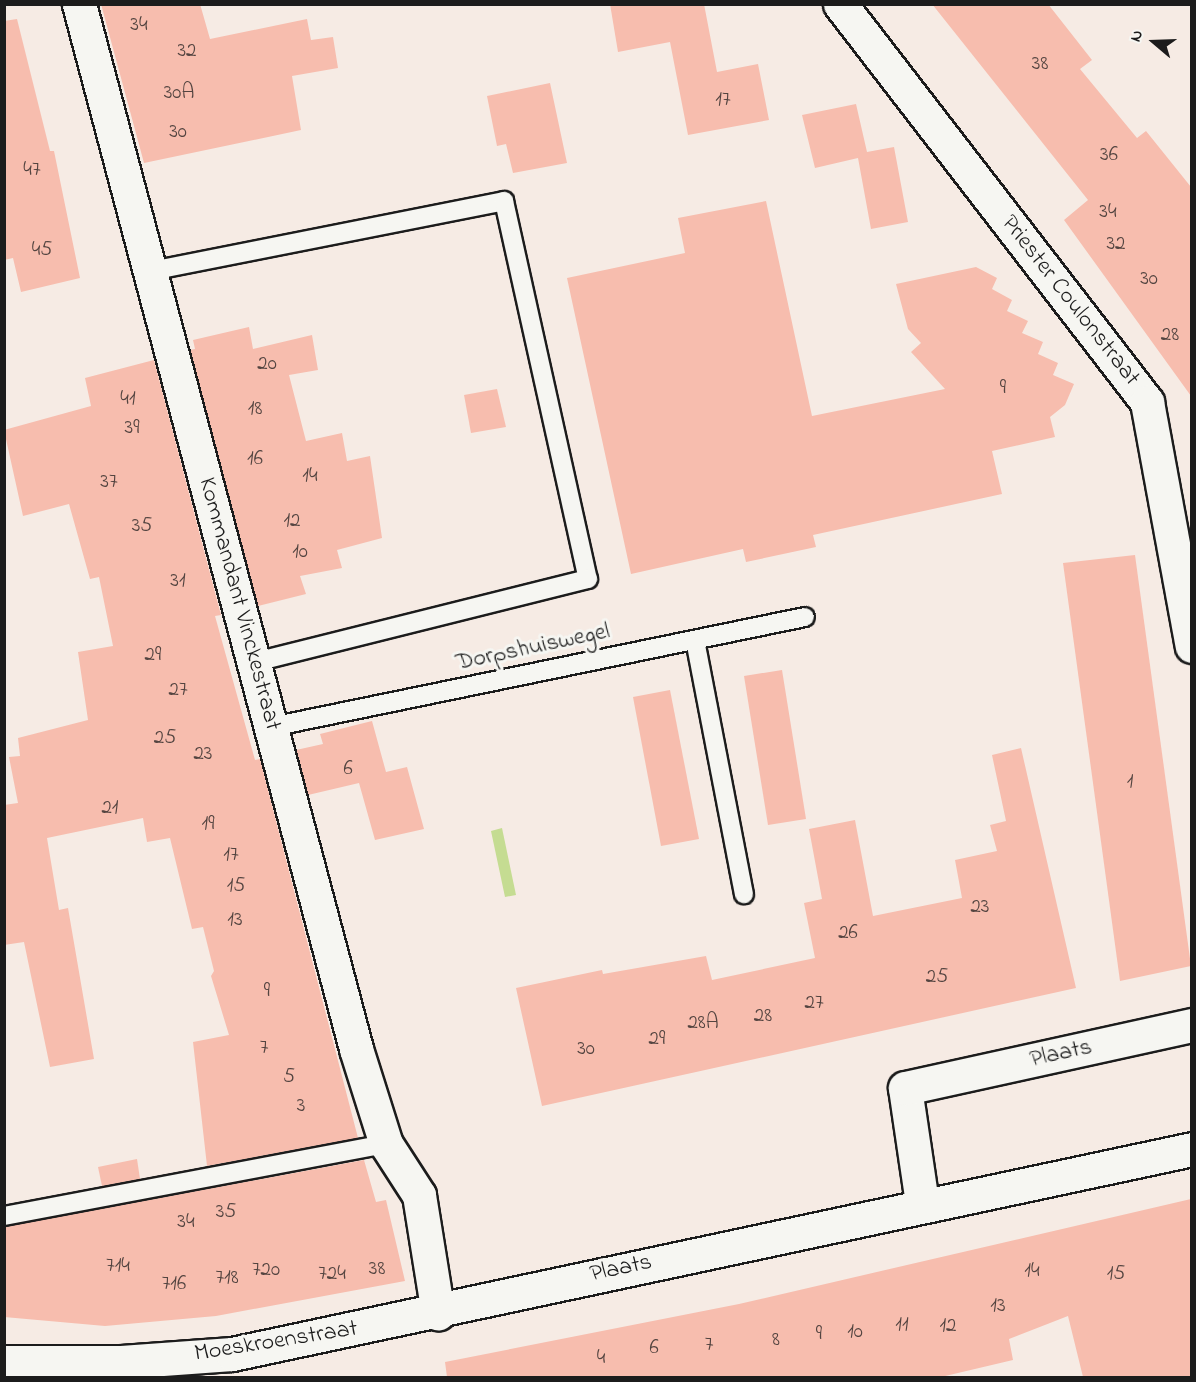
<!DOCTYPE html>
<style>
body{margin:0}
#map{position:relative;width:1196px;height:1382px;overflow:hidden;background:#f6ebe4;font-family:"Indie Flower",sans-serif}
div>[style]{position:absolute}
.green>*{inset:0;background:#c5dc92}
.building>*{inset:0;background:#f7bdae}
.roads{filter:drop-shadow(2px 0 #1c1c1c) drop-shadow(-2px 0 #1c1c1c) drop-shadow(0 2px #1c1c1c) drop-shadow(0 -2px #1c1c1c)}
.lane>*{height:18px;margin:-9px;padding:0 9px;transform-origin:9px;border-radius:9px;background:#f6f6f2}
.street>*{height:33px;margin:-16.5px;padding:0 16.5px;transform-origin:16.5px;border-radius:16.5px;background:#f6f6f2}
.secondary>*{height:33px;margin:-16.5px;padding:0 16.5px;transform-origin:16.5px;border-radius:16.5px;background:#f6f6f2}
span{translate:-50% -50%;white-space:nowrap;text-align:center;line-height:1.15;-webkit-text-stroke:6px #f6f6f2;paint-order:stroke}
.number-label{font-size:21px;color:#534440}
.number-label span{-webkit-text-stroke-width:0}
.street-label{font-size:24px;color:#1c1c1c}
.frame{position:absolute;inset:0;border:6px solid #1c1c1c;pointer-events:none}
.north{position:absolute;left:1124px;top:12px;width:60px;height:60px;-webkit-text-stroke:4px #f6f6f2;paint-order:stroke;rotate:289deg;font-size:16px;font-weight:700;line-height:24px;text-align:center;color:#1c1c1c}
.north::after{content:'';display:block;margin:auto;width:21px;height:27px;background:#1c1c1c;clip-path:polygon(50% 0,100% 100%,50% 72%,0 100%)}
</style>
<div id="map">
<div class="green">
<div style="clip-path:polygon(502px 828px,516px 895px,505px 897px,491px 831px)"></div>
</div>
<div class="building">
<div style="clip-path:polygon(101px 4px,200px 4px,210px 39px,307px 19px,311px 40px,333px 37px,338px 68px,292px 76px,301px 130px,144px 163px)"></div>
<div style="clip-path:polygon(610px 4px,704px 4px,717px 72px,758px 64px,769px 120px,688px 135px,670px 42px,618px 52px)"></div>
<div style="clip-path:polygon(932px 4px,1048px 4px,1092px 60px,1080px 69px,1137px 138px,1146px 131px,1191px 187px,1191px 396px,1064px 220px,1088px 200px)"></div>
<div style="clip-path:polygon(17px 19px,50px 151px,54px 151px,80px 278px,21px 292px,13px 258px,4px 260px,4px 21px)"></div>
<div style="clip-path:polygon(550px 83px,567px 163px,513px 173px,506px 144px,497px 146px,487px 96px)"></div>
<div style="clip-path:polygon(856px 104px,867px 152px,894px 147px,908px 222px,871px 229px,858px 158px,815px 168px,802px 115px)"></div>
<div style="clip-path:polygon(766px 201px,812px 416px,945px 389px,911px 352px,921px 343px,908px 329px,896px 284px,976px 267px,997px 278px,992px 289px,1012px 300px,1007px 311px,1028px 321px,1022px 333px,1043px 342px,1038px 354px,1058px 363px,1053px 375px,1074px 384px,1065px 405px,1050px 417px,1055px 437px,992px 451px,1002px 494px,813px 535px,816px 547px,746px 562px,743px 549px,631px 574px,567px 278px,685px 253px,678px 218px)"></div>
<div style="clip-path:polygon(249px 327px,253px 349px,312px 335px,318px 370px,289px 375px,306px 441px,342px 433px,347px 461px,370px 456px,382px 538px,337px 550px,342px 568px,300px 576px,306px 594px,258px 606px,190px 350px,195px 349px,193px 340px)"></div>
<div style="clip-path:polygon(154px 360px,221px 615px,215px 616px,255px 760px,260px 759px,358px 1138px,207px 1166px,193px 1042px,229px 1035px,211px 976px,214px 971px,203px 927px,192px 929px,170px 838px,147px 842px,143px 818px,47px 838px,59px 910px,68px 908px,94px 1059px,50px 1067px,24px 942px,4px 945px,4px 805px,18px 803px,9px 757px,20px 756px,18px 738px,88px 720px,78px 652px,113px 646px,99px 577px,90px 579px,69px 504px,23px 516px,4px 430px,91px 406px,85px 378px)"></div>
<div style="clip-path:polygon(497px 389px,506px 427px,471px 433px,464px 395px)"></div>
<div style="clip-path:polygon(1135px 555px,1191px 966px,1120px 981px,1063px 563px)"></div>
<div style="clip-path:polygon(782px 670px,806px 819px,768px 825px,744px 676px)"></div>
<div style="clip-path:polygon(670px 690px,699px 839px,661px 846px,633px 697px)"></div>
<div style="clip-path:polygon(372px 721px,386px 772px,407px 767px,424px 829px,375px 840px,359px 783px,308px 795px,296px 750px,323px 744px,320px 734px)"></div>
<div style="clip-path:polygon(1021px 748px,1076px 988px,542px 1106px,516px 988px,602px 970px,603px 974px,706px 956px,712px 980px,815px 958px,804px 903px,822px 899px,809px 829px,855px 820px,873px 916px,962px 898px,955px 860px,997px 851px,990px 825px,1006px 821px,992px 755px)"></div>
<div style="clip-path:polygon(137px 1159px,140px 1179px,102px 1186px,98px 1167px)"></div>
<div style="clip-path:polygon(364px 1160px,376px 1202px,386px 1200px,405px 1281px,216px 1316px,105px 1326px,4px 1317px,4px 1227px)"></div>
<div style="clip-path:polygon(1191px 1199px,1191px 1377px,1083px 1377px,1068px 1316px,1009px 1339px,1013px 1360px,941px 1377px,447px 1377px,445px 1362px,739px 1304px)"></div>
</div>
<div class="roads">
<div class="lane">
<div style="left:151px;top:271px;width:360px;rotate:-11.2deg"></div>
<div style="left:504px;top:201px;width:387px;rotate:77.5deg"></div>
<div style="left:588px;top:579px;width:344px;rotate:166deg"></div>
<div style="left:695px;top:640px;width:259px;rotate:79.1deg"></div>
<div style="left:271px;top:727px;width:545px;rotate:-11.64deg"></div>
<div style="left:4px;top:1216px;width:389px;rotate:-10.7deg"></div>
</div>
<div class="street">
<div style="left:79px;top:4px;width:1081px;rotate:75.15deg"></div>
<div style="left:356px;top:1049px;width:100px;rotate:72.5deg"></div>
<div style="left:386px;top:1144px;width:61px;rotate:57.1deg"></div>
<div style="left:419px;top:1195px;width:120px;rotate:80.9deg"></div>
<div style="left:840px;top:4px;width:503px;rotate:52.35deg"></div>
<div style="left:1147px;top:402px;width:248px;rotate:79.6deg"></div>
<div style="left:922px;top:1203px;width:116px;rotate:-98.4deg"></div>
<div style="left:905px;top:1088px;width:294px;rotate:-12.4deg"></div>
</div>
<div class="secondary">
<div style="left:4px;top:1362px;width:117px"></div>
<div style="left:121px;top:1362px;width:111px;rotate:-4.1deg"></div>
<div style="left:232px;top:1354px;width:982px;rotate:-12.05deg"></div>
</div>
</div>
<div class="number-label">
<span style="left:139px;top:25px">34</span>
<span style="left:187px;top:51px">32</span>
<span style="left:1040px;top:64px">38</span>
<span style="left:179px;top:93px">30A</span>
<span style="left:723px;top:100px">17</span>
<span style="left:178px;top:132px">30</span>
<span style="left:1109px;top:155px">36</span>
<span style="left:32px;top:170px">47</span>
<span style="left:1108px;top:212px">34</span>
<span style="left:1116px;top:244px">32</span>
<span style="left:42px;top:250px">45</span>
<span style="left:1149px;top:279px">30</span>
<span style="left:1170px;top:335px">28</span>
<span style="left:267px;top:364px">20</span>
<span style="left:1003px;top:388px">9</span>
<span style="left:128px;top:399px">41</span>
<span style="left:255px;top:409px">18</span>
<span style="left:132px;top:428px">39</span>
<span style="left:255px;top:459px">16</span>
<span style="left:310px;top:476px">14</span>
<span style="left:109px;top:482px">37</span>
<span style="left:292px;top:521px">12</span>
<span style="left:142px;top:526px">35</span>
<span style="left:300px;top:552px">10</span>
<span style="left:178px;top:581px">31</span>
<span style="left:153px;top:655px">29</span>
<span style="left:178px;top:690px">27</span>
<span style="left:165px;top:738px">25</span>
<span style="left:203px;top:754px">23</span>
<span style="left:348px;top:769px">6</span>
<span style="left:1130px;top:782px">1</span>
<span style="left:110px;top:808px">21</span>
<span style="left:208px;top:824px">19</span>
<span style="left:231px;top:855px">17</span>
<span style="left:236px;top:886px">15</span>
<span style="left:980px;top:907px">23</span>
<span style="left:235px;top:920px">13</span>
<span style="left:848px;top:933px">26</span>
<span style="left:937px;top:977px">25</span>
<span style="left:267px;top:991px">9</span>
<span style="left:814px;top:1003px">27</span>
<span style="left:763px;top:1016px">28</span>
<span style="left:703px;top:1023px">28A</span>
<span style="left:657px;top:1039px">29</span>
<span style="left:264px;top:1048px">7</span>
<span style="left:586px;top:1049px">30</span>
<span style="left:289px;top:1077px">5</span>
<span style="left:301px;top:1106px">3</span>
<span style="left:226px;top:1212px">35</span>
<span style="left:186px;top:1222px">34</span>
<span style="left:118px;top:1266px">714</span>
<span style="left:377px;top:1269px">38</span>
<span style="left:266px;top:1270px">720</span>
<span style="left:1032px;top:1271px">14</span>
<span style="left:332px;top:1274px">724</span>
<span style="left:1116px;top:1274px">15</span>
<span style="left:227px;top:1278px">718</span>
<span style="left:174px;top:1284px">716</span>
<span style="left:998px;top:1306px">13</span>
<span style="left:902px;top:1325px">11</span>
<span style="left:948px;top:1326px">12</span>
<span style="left:855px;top:1332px">10</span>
<span style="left:819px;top:1334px">9</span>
<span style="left:776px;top:1340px">8</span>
<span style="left:709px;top:1345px">7</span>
<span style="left:654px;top:1348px">6</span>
<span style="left:601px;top:1358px">4</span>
</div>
<div class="street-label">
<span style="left:1070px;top:301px;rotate:52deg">Priester Coulonstraat</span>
<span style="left:239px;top:604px;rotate:75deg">Kommandant Vinckestraat</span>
<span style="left:533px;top:648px;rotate:-12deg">Dorpshuiswegel</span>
<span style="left:1061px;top:1054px;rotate:-12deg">Plaats</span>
<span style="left:621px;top:1269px;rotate:-12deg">Plaats</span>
<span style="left:276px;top:1342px;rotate:-9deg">Moeskroenstraat</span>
</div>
<div class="frame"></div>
<div class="north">N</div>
</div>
